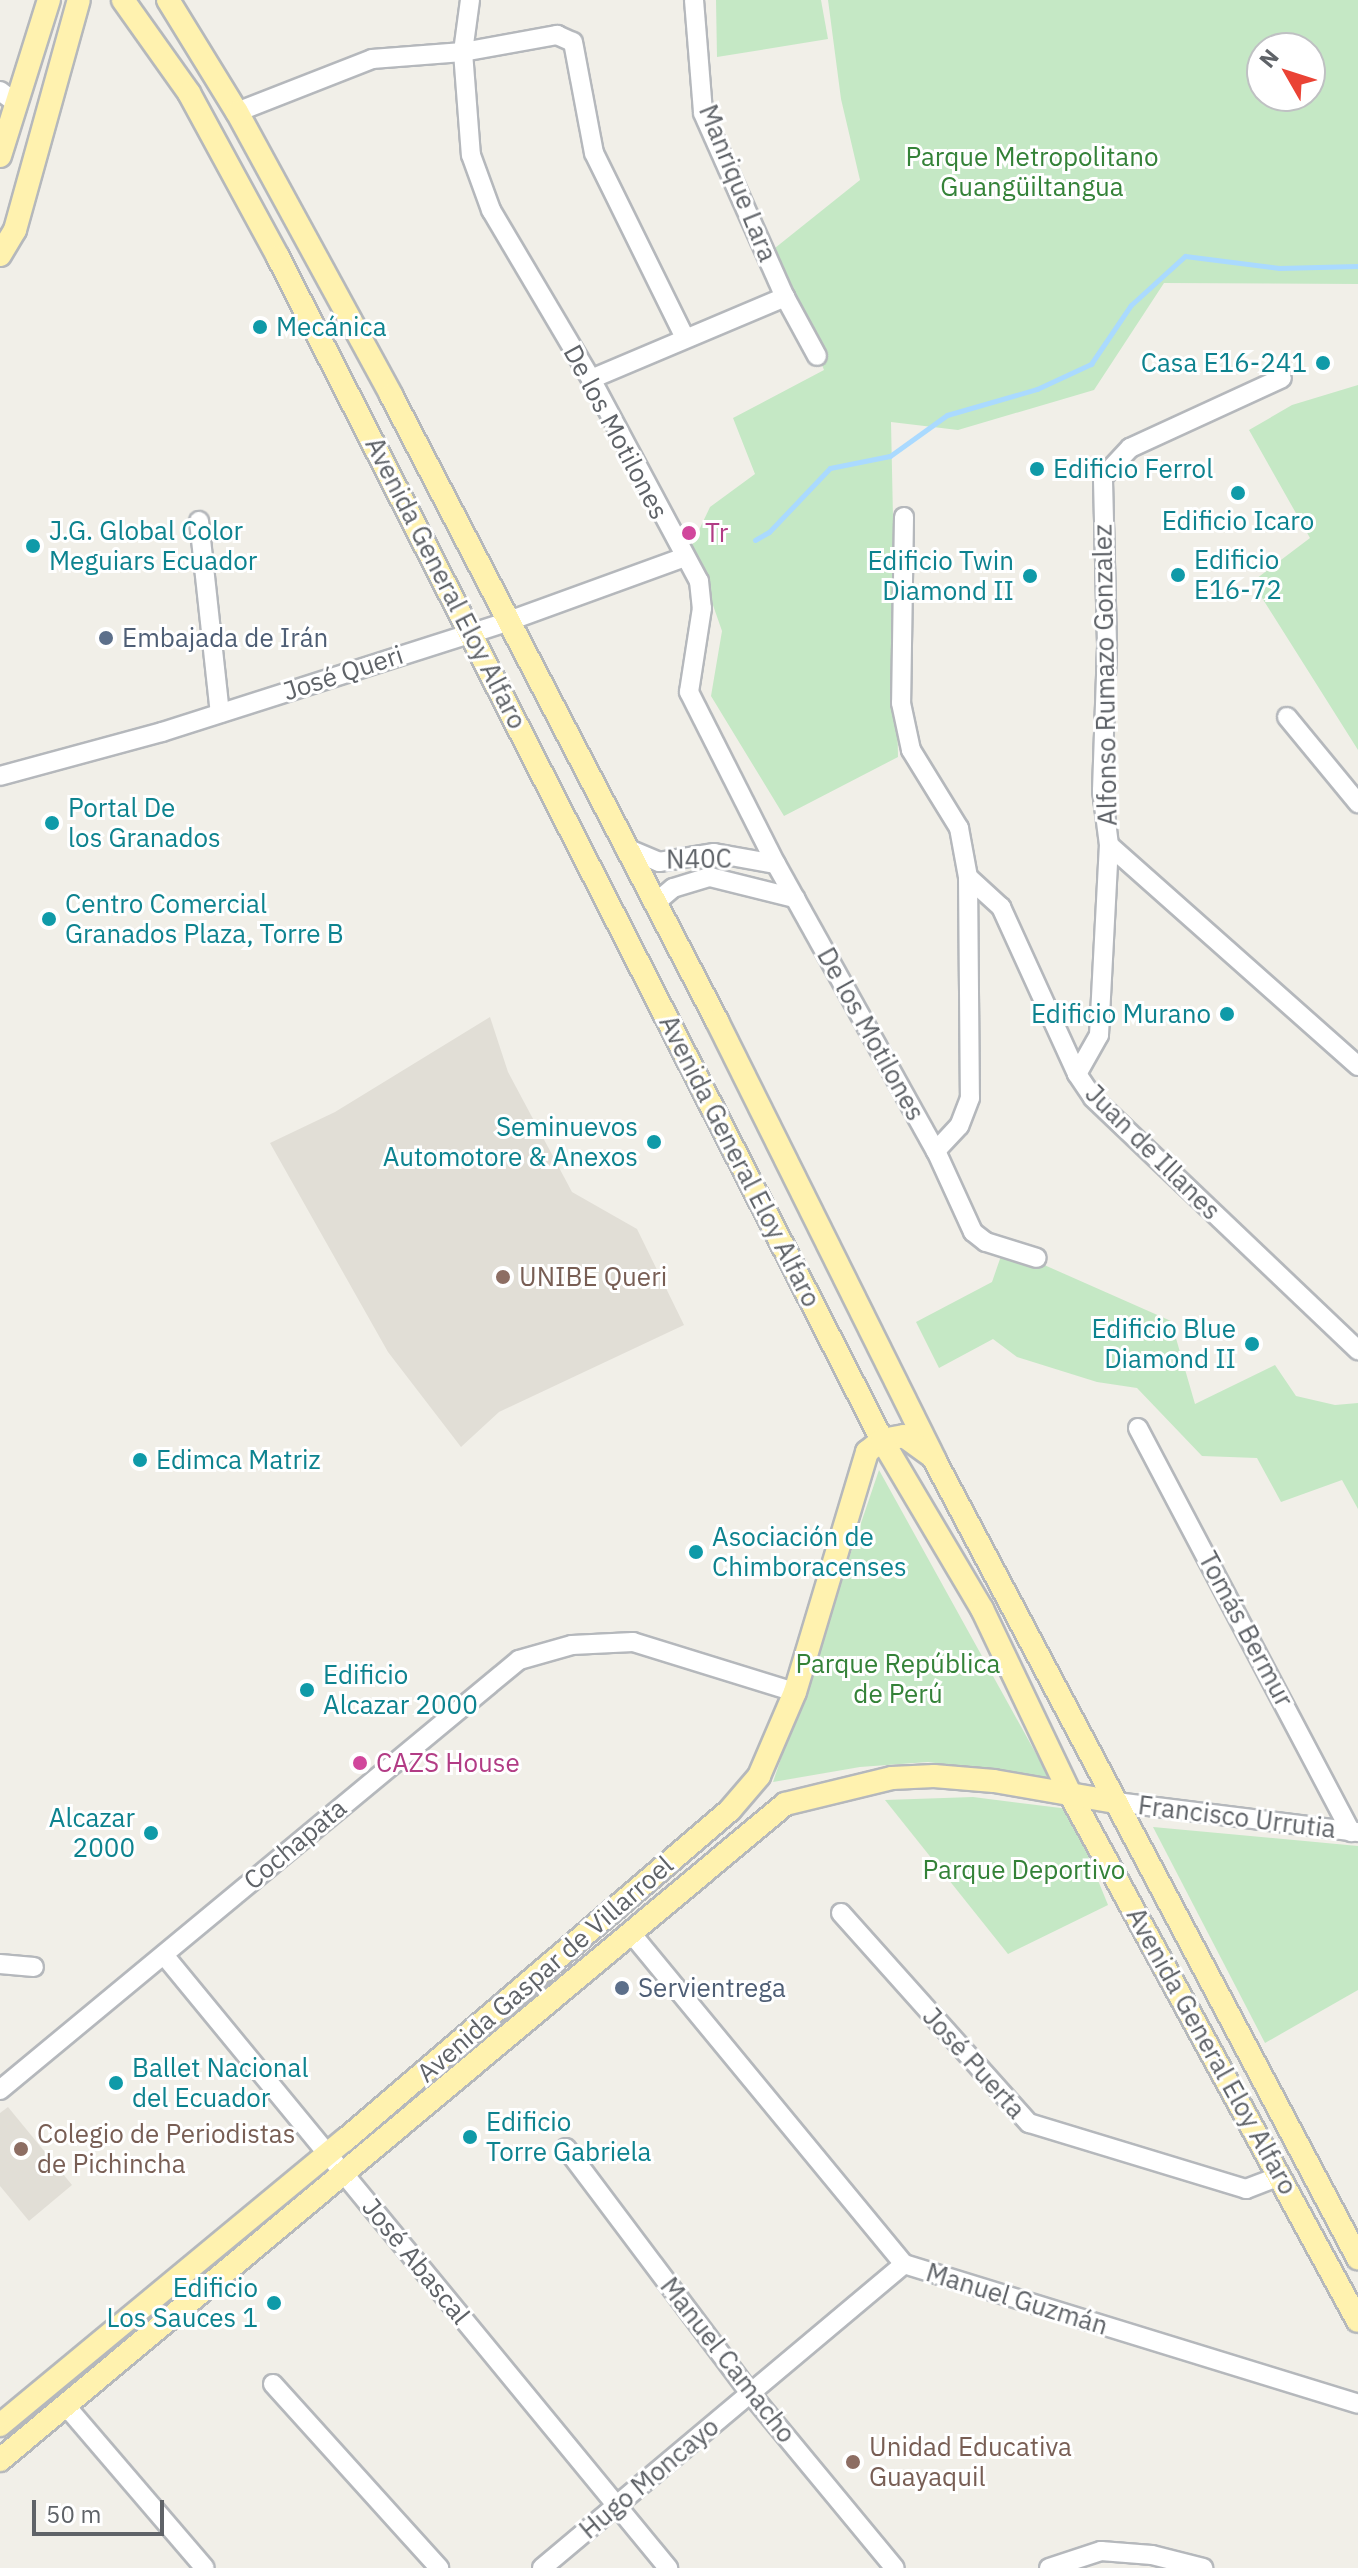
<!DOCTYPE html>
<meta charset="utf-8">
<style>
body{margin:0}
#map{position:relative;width:1358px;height:2568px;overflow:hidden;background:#f1efe8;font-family:"IBM Plex Sans",sans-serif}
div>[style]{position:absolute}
.education>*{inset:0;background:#e1ded6}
.green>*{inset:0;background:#c5e8c5}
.stream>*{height:5px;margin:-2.5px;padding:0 2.5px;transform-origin:2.5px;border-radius:2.5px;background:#aadaff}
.roads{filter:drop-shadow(2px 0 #b5b8bc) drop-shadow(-2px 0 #b5b8bc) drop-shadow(0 2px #b5b8bc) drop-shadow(0 -2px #b5b8bc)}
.minor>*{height:18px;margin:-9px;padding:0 9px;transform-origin:9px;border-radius:9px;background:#fff}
.major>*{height:22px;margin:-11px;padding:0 11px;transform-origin:11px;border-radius:11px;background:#fff2af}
.dots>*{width:22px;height:22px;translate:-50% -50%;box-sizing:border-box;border:4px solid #fff;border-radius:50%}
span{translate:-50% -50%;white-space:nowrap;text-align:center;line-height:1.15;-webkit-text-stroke:6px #fff;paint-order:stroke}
.park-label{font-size:26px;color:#348238}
.street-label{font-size:26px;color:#5f6368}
.culture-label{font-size:26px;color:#0d838f}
.left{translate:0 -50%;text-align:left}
.right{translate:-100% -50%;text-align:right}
.hotel-label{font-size:26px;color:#b23c85}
.service-label{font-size:26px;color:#4e5e75}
.education-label{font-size:26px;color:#785e54}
.north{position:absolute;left:1246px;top:32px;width:80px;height:80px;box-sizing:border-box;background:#fff;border:2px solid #bfc1c3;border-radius:50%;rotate:309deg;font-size:22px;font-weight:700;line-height:32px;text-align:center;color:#5f6368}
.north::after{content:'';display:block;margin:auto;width:28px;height:36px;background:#ea4335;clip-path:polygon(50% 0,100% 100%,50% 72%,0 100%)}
.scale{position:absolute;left:32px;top:2500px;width:132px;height:36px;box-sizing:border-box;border:4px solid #5f6368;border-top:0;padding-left:10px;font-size:24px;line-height:28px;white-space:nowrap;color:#5f6368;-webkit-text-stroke:6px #fff;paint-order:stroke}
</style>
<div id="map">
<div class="education">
<div style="clip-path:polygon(490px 1017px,508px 1072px,572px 1192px,637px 1229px,684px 1325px,499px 1412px,461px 1447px,388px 1352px,270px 1143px,335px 1112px)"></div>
<div style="clip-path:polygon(8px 2107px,72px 2185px,29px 2221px,0 2186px,0 2113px)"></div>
</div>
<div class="green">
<div style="clip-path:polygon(716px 0,821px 0,828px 39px,717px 57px)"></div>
<div style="clip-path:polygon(evenodd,828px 0,1358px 0,1358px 284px,1164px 283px,1094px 390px,958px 430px,891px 422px,898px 757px,784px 816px,711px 696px,722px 631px,692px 545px,710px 507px,755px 474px,733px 418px,824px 370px,775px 248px,860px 180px,841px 99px,828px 0,1262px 48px,1310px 48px,1310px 96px,1262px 96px,1262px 48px)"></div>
<div style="clip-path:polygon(1358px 385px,1358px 750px,1252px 582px,1310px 538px,1249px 430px,1292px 405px)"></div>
<div style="clip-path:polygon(1001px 1256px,1042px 1264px,1171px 1321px,1195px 1404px,1275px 1365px,1296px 1396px,1335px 1405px,1358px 1403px,1358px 1509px,1342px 1480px,1281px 1502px,1257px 1458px,1202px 1456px,1137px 1388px,1097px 1382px,1017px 1357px,993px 1339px,939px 1368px,916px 1322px,992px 1282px)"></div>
<div style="clip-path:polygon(879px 1470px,1050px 1779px,928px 1762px,860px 1767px,773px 1782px)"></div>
<div style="clip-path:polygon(973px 1797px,1069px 1809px,1108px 1905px,1008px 1954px,885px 1800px)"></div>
<div style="clip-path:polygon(1153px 1827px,1358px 1846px,1358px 1990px,1265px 2043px)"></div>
</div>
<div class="stream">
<div style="left:755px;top:540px;width:16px;rotate:-30deg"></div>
<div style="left:769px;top:532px;width:88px;rotate:-46.4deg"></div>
<div style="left:830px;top:468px;width:61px;rotate:-11.3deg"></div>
<div style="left:890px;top:456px;width:70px;rotate:-35.7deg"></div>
<div style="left:947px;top:415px;width:94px;rotate:-16.1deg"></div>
<div style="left:1037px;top:389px;width:60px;rotate:-24.8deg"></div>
<div style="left:1091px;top:364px;width:71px;rotate:-55.9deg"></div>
<div style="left:1131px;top:305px;width:73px;rotate:-42.2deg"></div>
<div style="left:1185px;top:256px;width:95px;rotate:7.3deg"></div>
<div style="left:1279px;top:268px;width:79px;rotate:-1.5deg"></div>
</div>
<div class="roads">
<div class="minor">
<div style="left:470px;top:0;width:52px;rotate:97.7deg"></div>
<div style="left:463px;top:52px;width:103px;rotate:85.6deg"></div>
<div style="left:471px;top:155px;width:59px;rotate:70deg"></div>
<div style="left:491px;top:210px;width:196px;rotate:59.4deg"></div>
<div style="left:591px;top:379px;width:229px;rotate:61.9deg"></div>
<div style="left:699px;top:581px;width:27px;rotate:84deg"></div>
<div style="left:702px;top:608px;width:85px;rotate:98.8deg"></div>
<div style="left:689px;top:692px;width:193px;rotate:63.2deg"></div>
<div style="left:776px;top:864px;width:329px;rotate:60.9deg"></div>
<div style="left:936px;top:1151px;width:89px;rotate:65.4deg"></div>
<div style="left:973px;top:1232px;width:16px;rotate:38deg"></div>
<div style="left:986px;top:1242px;width:53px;rotate:17.4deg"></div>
<div style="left:694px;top:0;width:113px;rotate:85.4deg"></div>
<div style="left:703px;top:113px;width:201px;rotate:66deg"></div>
<div style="left:785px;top:297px;width:67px;rotate:61.5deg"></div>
<div style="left:0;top:91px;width:21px;rotate:37deg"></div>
<div style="left:237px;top:112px;width:145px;rotate:-21.4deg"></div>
<div style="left:372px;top:59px;width:91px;rotate:-4.4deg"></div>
<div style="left:463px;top:52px;width:96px;rotate:-10.3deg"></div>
<div style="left:557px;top:35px;width:17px;rotate:24deg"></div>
<div style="left:573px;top:42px;width:113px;rotate:79.3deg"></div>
<div style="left:594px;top:153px;width:206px;rotate:63.8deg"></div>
<div style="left:591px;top:379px;width:211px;rotate:-22.9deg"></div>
<div style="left:904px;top:517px;width:186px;rotate:90.9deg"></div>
<div style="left:901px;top:703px;width:48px;rotate:78deg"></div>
<div style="left:911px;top:750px;width:92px;rotate:58.4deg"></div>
<div style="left:959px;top:828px;width:50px;rotate:79.6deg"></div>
<div style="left:968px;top:877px;width:221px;rotate:89.5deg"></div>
<div style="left:970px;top:1098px;width:30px;rotate:111deg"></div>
<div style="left:959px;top:1126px;width:34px;rotate:133deg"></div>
<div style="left:199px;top:521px;width:193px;rotate:83.8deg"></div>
<div style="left:1287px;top:717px;width:112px;rotate:50.5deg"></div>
<div style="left:0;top:776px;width:168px;rotate:-15.2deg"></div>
<div style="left:162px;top:732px;width:364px;rotate:-17.7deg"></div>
<div style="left:509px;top:621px;width:184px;rotate:-20deg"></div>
<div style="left:1109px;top:845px;width:333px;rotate:41.6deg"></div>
<div style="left:624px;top:847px;width:38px;rotate:23deg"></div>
<div style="left:659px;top:862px;width:56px;rotate:-9.3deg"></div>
<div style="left:714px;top:853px;width:63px;rotate:10.1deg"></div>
<div style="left:968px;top:877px;width:45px;rotate:42.3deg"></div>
<div style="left:1001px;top:907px;width:183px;rotate:65.5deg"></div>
<div style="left:1077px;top:1074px;width:29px;rotate:56deg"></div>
<div style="left:1093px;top:1098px;width:366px;rotate:43.6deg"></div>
<div style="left:654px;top:904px;width:25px;rotate:-40deg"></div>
<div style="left:673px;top:888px;width:39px;rotate:-17deg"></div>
<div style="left:710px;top:877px;width:88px;rotate:13.9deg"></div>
<div style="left:1077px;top:1074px;width:45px;rotate:-60.6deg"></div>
<div style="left:1099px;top:1035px;width:190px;rotate:-87deg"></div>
<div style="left:1109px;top:845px;width:55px;rotate:-97.3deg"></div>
<div style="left:1102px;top:790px;width:146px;rotate:-88deg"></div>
<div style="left:1107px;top:644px;width:167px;rotate:-91.4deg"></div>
<div style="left:1103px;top:477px;width:40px;rotate:-47deg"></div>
<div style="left:1130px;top:448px;width:167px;rotate:-24.7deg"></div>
<div style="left:1138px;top:1428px;width:457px;rotate:62.2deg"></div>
<div style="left:1116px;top:1802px;width:244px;rotate:7.1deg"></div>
<div style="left:841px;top:1913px;width:282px;rotate:48.2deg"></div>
<div style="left:1029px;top:2123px;width:227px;rotate:16.9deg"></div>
<div style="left:1246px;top:2189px;width:36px;rotate:-21deg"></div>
<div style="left:631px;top:1933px;width:429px;rotate:50.5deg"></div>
<div style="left:904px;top:2264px;width:475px;rotate:17.1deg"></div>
<div style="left:164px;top:1955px;width:794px;rotate:50.57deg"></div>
<div style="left:0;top:1964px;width:34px;rotate:5deg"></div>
<div style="left:0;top:2090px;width:674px;rotate:-39.64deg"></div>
<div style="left:519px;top:1660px;width:55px;rotate:-15.8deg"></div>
<div style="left:572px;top:1645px;width:61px;rotate:-2.8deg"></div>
<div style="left:633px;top:1642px;width:170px;rotate:17.2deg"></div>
<div style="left:566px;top:2148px;width:306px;rotate:53.1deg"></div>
<div style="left:750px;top:2393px;width:227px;rotate:50.4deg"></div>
<div style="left:273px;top:2384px;width:248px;rotate:47.9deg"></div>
<div style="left:66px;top:2406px;width:213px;rotate:49.4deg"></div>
<div style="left:542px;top:2568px;width:473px;rotate:-40deg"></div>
<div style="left:1049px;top:2568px;width:55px;rotate:-18.1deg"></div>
<div style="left:1101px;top:2551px;width:51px;rotate:4.5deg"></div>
<div style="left:1152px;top:2555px;width:53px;rotate:14.3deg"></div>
</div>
<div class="major">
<div style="left:123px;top:0;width:114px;rotate:54.6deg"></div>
<div style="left:189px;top:93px;width:187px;rotate:61.5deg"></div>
<div style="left:278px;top:257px;width:1328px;rotate:62.95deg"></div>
<div style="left:882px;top:1440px;width:196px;rotate:59.4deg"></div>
<div style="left:982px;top:1609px;width:207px;rotate:64.5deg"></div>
<div style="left:1071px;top:1796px;width:598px;rotate:61.34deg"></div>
<div style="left:168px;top:0;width:132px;rotate:58.4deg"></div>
<div style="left:237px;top:112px;width:322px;rotate:61.4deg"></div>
<div style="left:391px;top:395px;width:706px;rotate:62.49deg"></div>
<div style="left:717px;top:1021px;width:489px;rotate:63.6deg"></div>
<div style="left:934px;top:1459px;width:905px;rotate:62.05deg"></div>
<div style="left:0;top:156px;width:164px;rotate:-72.6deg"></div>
<div style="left:0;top:255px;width:29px;rotate:-59deg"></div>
<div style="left:15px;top:230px;width:239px;rotate:-74.5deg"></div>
<div style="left:0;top:2425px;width:447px;rotate:-39.6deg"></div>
<div style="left:345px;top:2140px;width:507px;rotate:-40.6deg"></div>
<div style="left:730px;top:1810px;width:45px;rotate:-49.5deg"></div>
<div style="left:759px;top:1776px;width:91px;rotate:-66.8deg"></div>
<div style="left:795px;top:1692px;width:251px;rotate:-73.3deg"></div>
<div style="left:867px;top:1452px;width:19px;rotate:-39deg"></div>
<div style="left:882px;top:1440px;width:22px;rotate:-10deg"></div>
<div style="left:904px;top:1436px;width:32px;rotate:36deg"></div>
<div style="left:0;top:2460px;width:1023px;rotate:-39.88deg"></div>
<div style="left:785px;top:1804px;width:110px;rotate:-13.7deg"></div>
<div style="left:892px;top:1778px;width:42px;rotate:-2.7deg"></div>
<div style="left:934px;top:1776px;width:60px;rotate:4.8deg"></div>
<div style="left:994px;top:1781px;width:124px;rotate:9.8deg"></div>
</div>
</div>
<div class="dots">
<div style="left:260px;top:327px;background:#0f9aa8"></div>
<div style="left:1323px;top:363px;background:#0f9aa8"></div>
<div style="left:1037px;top:469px;background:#0f9aa8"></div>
<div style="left:1238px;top:493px;background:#0f9aa8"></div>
<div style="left:689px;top:533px;background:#d1479c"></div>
<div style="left:33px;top:546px;background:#0f9aa8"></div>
<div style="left:1178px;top:575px;background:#0f9aa8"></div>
<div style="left:1030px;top:576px;background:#0f9aa8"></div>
<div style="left:106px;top:638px;background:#5c6f8a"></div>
<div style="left:52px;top:823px;background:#0f9aa8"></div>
<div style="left:49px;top:919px;background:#0f9aa8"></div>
<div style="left:1227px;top:1014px;background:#0f9aa8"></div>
<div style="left:654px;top:1142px;background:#0f9aa8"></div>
<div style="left:503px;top:1277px;background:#8d6e63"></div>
<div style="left:1252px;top:1344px;background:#0f9aa8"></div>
<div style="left:140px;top:1460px;background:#0f9aa8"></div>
<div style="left:696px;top:1552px;background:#0f9aa8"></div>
<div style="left:307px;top:1690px;background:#0f9aa8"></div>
<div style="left:360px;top:1763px;background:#d1479c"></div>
<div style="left:151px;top:1833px;background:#0f9aa8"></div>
<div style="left:622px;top:1988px;background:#5c6f8a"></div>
<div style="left:116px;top:2083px;background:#0f9aa8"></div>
<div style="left:470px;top:2137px;background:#0f9aa8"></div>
<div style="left:21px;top:2149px;background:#8d6e63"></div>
<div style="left:274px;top:2303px;background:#0f9aa8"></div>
<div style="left:853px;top:2462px;background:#8d6e63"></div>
</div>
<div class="park-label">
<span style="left:1032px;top:172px">Parque Metropolitano<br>Guangüiltangua</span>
<span style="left:898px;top:1679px">Parque República<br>de Perú</span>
<span style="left:1024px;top:1870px">Parque Deportivo</span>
</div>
<div class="street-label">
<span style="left:738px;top:183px;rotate:68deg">Manrique Lara</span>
<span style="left:616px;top:432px;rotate:62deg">De los Motilones</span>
<span style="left:446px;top:583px;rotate:63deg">Avenida General Eloy Alfaro</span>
<span style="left:343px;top:673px;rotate:-18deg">José Queri</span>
<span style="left:1105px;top:675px;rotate:-91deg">Alfonso Rumazo Gonzalez</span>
<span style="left:699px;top:859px;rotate:-1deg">N40C</span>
<span style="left:871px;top:1034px;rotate:61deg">De los Motilones</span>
<span style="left:1153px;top:1152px;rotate:45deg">Juan de Illanes</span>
<span style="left:740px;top:1161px;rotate:63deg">Avenida General Eloy Alfaro</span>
<span style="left:1246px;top:1629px;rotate:62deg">Tomás Bermur</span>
<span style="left:1237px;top:1817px;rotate:7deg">Francisco Urrutia</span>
<span style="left:295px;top:1844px;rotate:-40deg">Cochapata</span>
<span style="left:545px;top:1969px;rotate:-41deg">Avenida Gaspar de Villarroel</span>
<span style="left:1212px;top:2051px;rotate:61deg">Avenida General Eloy Alfaro</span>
<span style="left:974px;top:2063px;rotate:48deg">José Puerta</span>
<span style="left:416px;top:2261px;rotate:51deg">José Abascal</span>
<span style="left:1017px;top:2299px;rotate:17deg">Manuel Guzmán</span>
<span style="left:728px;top:2360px;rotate:52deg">Manuel Camacho</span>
<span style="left:649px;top:2478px;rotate:-40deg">Hugo Moncayo</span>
</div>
<div class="culture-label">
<span class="left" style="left:276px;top:327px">Mecánica</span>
<span class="right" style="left:1307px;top:363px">Casa E16-241</span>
<span class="left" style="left:1053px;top:469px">Edificio Ferrol</span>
<span style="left:1238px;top:521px">Edificio Icaro</span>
<span class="left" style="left:49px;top:546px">J.G. Global Color<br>Meguiars Ecuador</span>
<span class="left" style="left:1194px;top:575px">Edificio<br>E16-72</span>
<span class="right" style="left:1014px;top:576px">Edificio Twin<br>Diamond II</span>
<span class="left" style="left:68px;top:823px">Portal De<br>los Granados</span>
<span class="left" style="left:65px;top:919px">Centro Comercial<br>Granados Plaza, Torre B</span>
<span class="right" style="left:1211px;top:1014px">Edificio Murano</span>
<span class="right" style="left:638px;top:1142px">Seminuevos<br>Automotore &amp; Anexos</span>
<span class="right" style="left:1236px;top:1344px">Edificio Blue<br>Diamond II</span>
<span class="left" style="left:156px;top:1460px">Edimca Matriz</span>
<span class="left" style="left:712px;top:1552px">Asociación de<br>Chimboracenses</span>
<span class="left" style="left:323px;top:1690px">Edificio<br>Alcazar 2000</span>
<span class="right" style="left:135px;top:1833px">Alcazar<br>2000</span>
<span class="left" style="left:132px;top:2083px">Ballet Nacional<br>del Ecuador</span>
<span class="left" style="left:486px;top:2137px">Edificio<br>Torre Gabriela</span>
<span class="right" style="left:258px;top:2303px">Edificio<br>Los Sauces 1</span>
</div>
<div class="hotel-label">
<span class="left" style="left:705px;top:533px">Tr</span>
<span class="left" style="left:376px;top:1763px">CAZS House</span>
</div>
<div class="service-label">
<span class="left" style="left:122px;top:638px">Embajada de Irán</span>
<span class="left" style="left:638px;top:1988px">Servientrega</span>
</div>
<div class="education-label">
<span class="left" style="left:519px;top:1277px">UNIBE Queri</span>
<span class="left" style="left:37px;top:2149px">Colegio de Periodistas<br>de Pichincha</span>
<span class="left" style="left:869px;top:2462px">Unidad Educativa<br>Guayaquil</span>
</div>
<div class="north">N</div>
<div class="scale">50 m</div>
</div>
